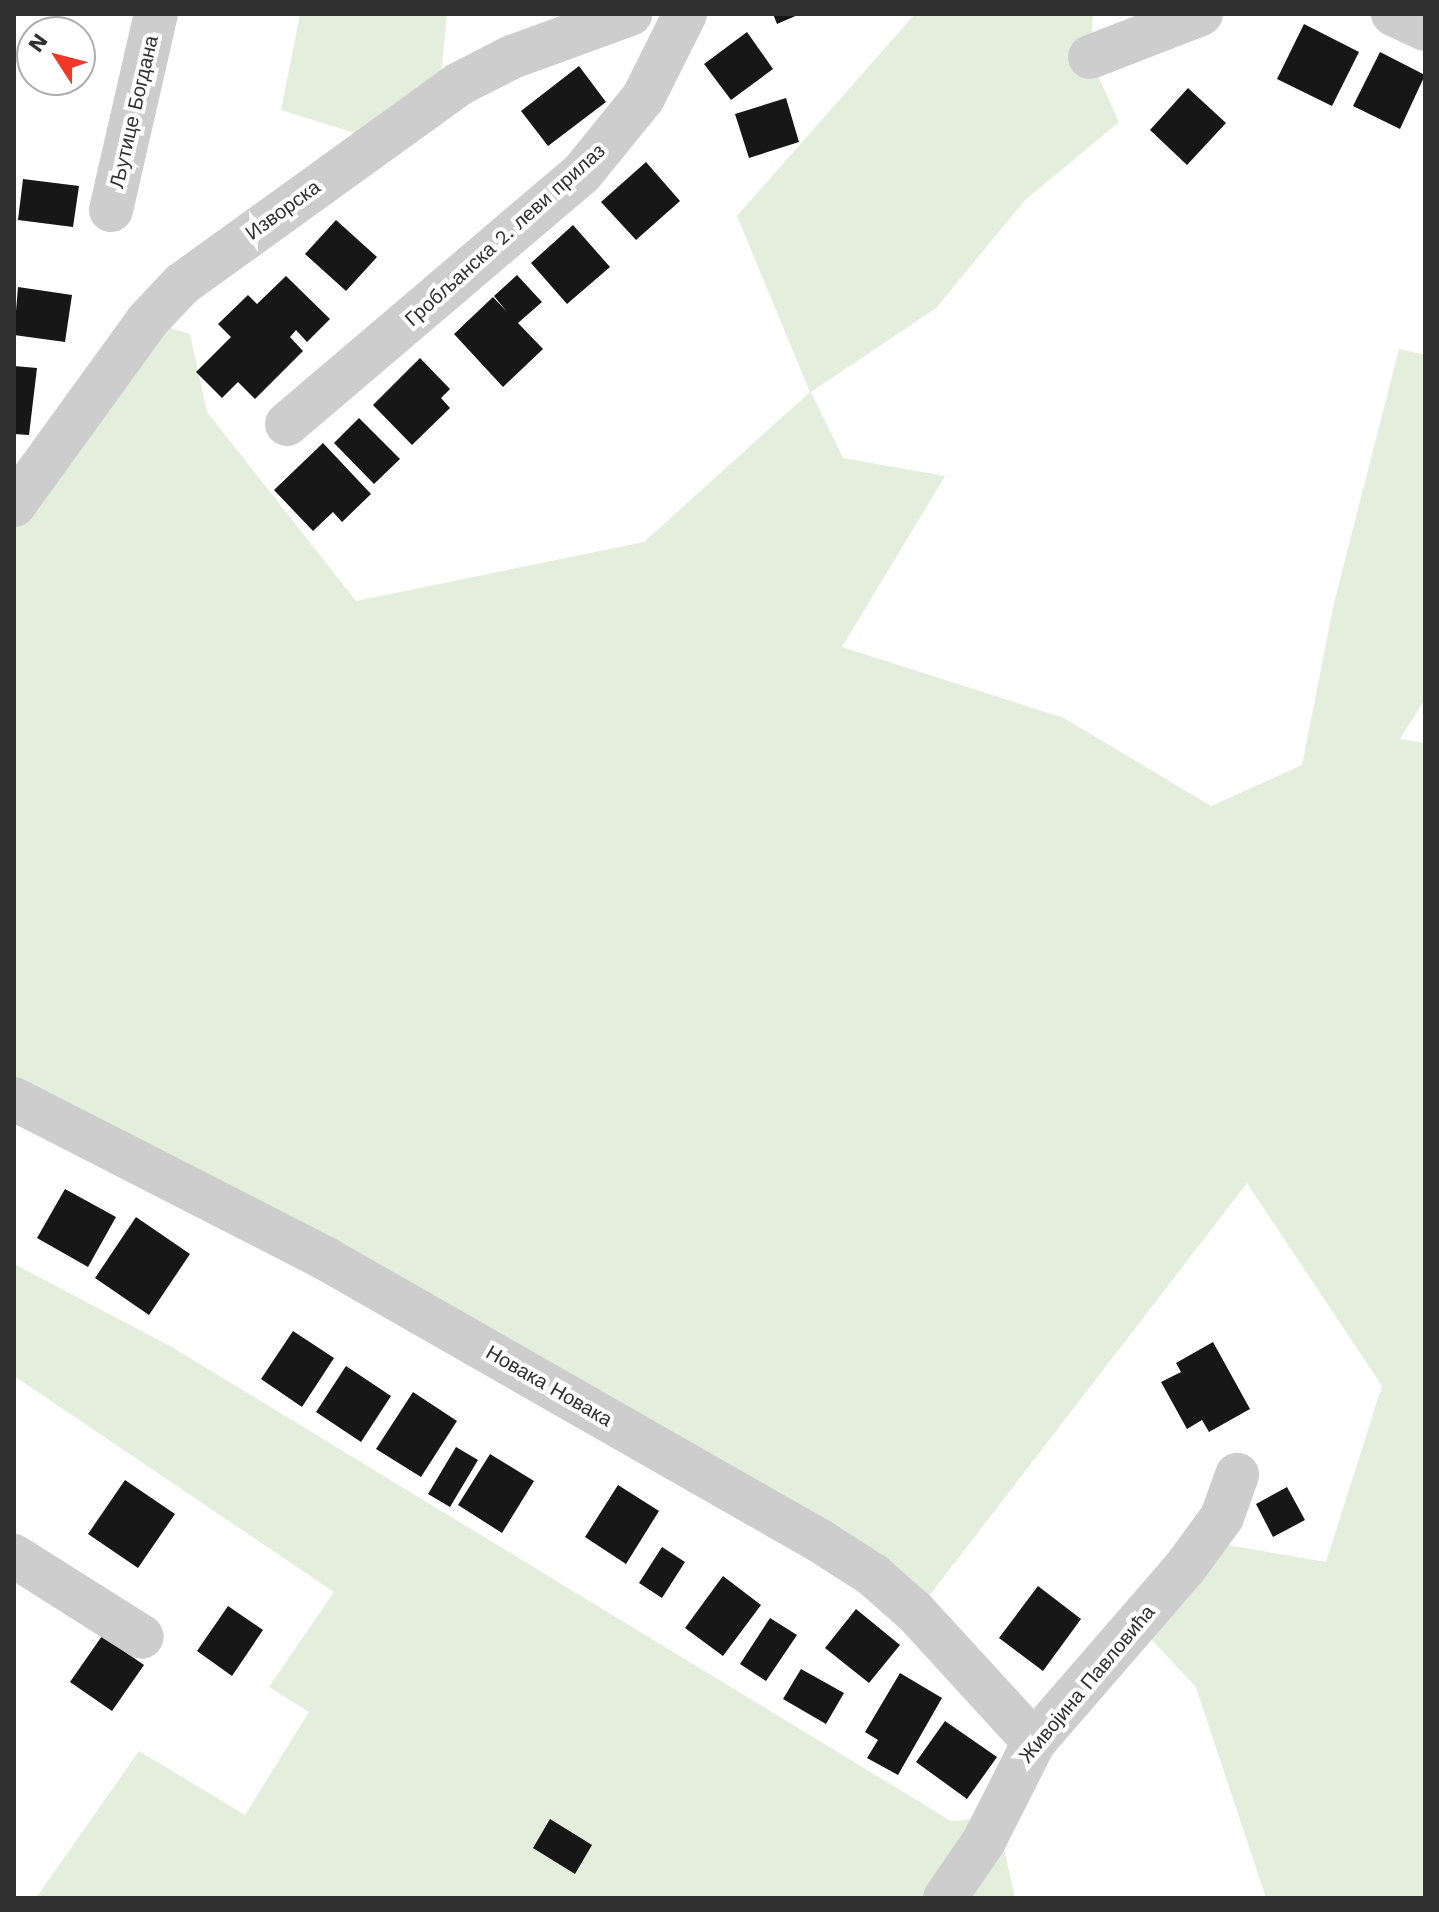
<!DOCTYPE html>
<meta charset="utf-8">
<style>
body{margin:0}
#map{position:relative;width:1439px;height:1912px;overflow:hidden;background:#fff;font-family:"Work Sans",sans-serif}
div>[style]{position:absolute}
.green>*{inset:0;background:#e4eedd}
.building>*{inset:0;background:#171717}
.minor>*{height:44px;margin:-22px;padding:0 22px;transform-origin:22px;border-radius:22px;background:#cdcdcd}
span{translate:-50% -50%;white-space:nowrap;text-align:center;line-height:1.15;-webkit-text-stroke:8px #fff;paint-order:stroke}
.street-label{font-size:20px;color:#303030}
.frame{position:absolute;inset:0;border:16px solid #303030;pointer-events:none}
.north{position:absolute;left:16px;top:16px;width:80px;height:80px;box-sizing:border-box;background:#fff;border:2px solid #acacac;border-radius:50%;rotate:306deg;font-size:22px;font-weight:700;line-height:32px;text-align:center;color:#303030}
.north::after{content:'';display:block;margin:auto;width:28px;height:36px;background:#f13728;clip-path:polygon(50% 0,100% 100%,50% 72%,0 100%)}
</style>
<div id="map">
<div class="green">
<div style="clip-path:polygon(300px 14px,447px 14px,439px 98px,377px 140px,281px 110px)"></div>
<div style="clip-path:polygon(915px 14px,1093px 14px,1090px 58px,1119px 122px,1025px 200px,936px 308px,811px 392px,843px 458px,945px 476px,842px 647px,1064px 718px,1211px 806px,1302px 765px,1334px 603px,1399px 349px,1425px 355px,1425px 699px,1400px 739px,1425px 743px,1425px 1898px,1266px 1898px,1196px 1687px,1136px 1623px,1205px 1541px,1326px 1562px,1382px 1386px,1247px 1183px,916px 1613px,14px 1099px,14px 505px,147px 321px,190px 334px,207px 412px,356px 601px,644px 542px,810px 392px,737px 216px)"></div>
<div style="clip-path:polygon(14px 1264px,170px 1346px,951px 1821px,997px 1817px,1015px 1898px,36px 1898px,139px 1751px,245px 1815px,309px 1712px,269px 1687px,334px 1592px,14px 1376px)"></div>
</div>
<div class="building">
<div style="clip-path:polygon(773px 14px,800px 14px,777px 24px)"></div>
<div style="clip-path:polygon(1304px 24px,1359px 52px,1332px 106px,1277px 79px)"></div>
<div style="clip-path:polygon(747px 32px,773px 69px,731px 100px,704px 64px)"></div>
<div style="clip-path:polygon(1380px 52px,1425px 75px,1400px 129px,1353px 106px)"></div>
<div style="clip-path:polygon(579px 66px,606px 102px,548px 146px,521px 111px)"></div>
<div style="clip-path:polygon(1188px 88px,1226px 123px,1187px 165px,1150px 130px)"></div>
<div style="clip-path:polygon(786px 98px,799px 142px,749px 158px,735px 114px)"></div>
<div style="clip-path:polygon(646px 162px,680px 201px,636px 240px,601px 202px)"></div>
<div style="clip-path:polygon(23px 179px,79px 186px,73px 227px,18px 220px)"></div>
<div style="clip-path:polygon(336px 220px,377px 257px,346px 291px,305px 254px)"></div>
<div style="clip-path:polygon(573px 225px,610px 267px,567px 304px,531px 263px)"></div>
<div style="clip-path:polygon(517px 275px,542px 302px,518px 323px,543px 349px,503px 387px,454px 334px,493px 297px,507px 312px,494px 296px)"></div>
<div style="clip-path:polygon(286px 276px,330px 319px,307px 342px,296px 330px,290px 337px,303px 351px,255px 399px,238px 382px,222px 398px,196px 372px,231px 337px,218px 324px,248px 295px,257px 304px)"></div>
<div style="clip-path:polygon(18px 287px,72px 295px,65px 342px,14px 335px)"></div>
<div style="clip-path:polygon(420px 358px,450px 389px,441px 398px,450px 408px,412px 445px,373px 405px)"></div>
<div style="clip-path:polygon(14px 366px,37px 368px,29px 435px,14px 434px)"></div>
<div style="clip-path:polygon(359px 418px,400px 459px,374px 484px,334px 443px)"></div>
<div style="clip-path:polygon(323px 443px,371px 494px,342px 522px,333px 512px,313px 531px,274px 490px)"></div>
<div style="clip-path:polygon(65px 1189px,116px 1217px,88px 1267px,37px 1238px)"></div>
<div style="clip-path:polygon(136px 1217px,190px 1254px,149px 1315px,95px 1278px)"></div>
<div style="clip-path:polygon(293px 1331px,334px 1358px,302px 1407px,261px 1379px)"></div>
<div style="clip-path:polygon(1213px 1342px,1250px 1409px,1209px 1432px,1202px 1420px,1187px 1429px,1161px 1382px,1181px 1372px,1176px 1363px)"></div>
<div style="clip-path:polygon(346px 1366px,391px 1396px,361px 1442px,316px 1412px)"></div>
<div style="clip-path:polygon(413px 1392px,457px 1421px,421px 1477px,376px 1449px)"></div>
<div style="clip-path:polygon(456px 1447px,478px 1460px,450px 1507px,428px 1494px)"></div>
<div style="clip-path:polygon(490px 1454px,534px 1481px,502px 1533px,458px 1505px)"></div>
<div style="clip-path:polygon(125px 1480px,175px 1514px,138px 1568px,88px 1534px)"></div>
<div style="clip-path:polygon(618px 1485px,659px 1511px,626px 1564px,585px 1537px)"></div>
<div style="clip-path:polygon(1287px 1487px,1305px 1520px,1273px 1537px,1256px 1504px)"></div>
<div style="clip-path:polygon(662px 1547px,685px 1562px,662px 1598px,639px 1583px)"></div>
<div style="clip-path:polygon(723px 1576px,761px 1605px,723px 1656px,685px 1628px)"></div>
<div style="clip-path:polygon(1038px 1586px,1081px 1619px,1043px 1671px,999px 1638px)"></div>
<div style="clip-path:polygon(228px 1606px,263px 1630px,232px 1676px,197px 1651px)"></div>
<div style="clip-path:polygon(856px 1609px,900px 1645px,869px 1683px,825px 1648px)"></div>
<div style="clip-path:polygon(770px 1618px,797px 1635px,766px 1681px,740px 1664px)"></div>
<div style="clip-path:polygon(102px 1636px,144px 1665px,112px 1711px,70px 1682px)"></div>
<div style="clip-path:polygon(801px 1669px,844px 1693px,826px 1724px,783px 1699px)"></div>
<div style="clip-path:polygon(900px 1673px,942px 1698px,898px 1775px,867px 1758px,878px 1740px,865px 1732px)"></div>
<div style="clip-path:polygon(945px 1721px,997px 1757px,967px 1799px,916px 1762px)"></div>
<div style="clip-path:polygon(550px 1819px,592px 1845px,575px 1874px,533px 1848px)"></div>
</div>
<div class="minor">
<div style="left:1393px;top:14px;width:35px;rotate:25deg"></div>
<div style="left:1090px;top:57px;width:119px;rotate:-21.2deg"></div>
<div style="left:111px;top:210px;width:201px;rotate:-77.1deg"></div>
<div style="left:287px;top:424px;width:387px;rotate:-40.4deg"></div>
<div style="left:582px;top:173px;width:97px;rotate:-50.9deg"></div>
<div style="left:643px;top:98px;width:94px;rotate:-63.4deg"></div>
<div style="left:14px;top:505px;width:227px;rotate:-54.1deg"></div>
<div style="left:147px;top:321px;width:51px;rotate:-46.6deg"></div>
<div style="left:182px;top:284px;width:342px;rotate:-35.8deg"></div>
<div style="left:459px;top:84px;width:59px;rotate:-27deg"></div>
<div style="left:512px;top:57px;width:126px;rotate:-20deg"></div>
<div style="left:14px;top:1099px;width:353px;rotate:27.1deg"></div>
<div style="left:328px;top:1260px;width:567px;rotate:29.73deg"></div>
<div style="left:820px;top:1541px;width:63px;rotate:32.7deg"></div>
<div style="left:873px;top:1575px;width:57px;rotate:41.5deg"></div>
<div style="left:916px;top:1613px;width:175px;rotate:47.5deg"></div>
<div style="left:14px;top:1556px;width:151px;rotate:32.3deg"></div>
<div style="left:945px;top:1898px;width:69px;rotate:-55.6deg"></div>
<div style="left:984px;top:1841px;width:111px;rotate:-63.2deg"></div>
<div style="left:1034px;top:1742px;width:229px;rotate:-49.1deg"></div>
<div style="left:1184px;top:1569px;width:64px;rotate:-53.8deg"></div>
<div style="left:1222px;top:1517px;width:45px;rotate:-70.3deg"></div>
</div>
<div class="street-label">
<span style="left:134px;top:112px;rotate:-77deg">Љутице Богдана</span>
<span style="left:283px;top:210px;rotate:-36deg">Изворска</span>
<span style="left:505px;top:235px;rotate:-42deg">Гробљанска 2. леви прилаз</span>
<span style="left:549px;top:1386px;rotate:30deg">Новака Новака</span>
<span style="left:1087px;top:1684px;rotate:-50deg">Живојина Павловића</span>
</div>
<div class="frame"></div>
<div class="north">N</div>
</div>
